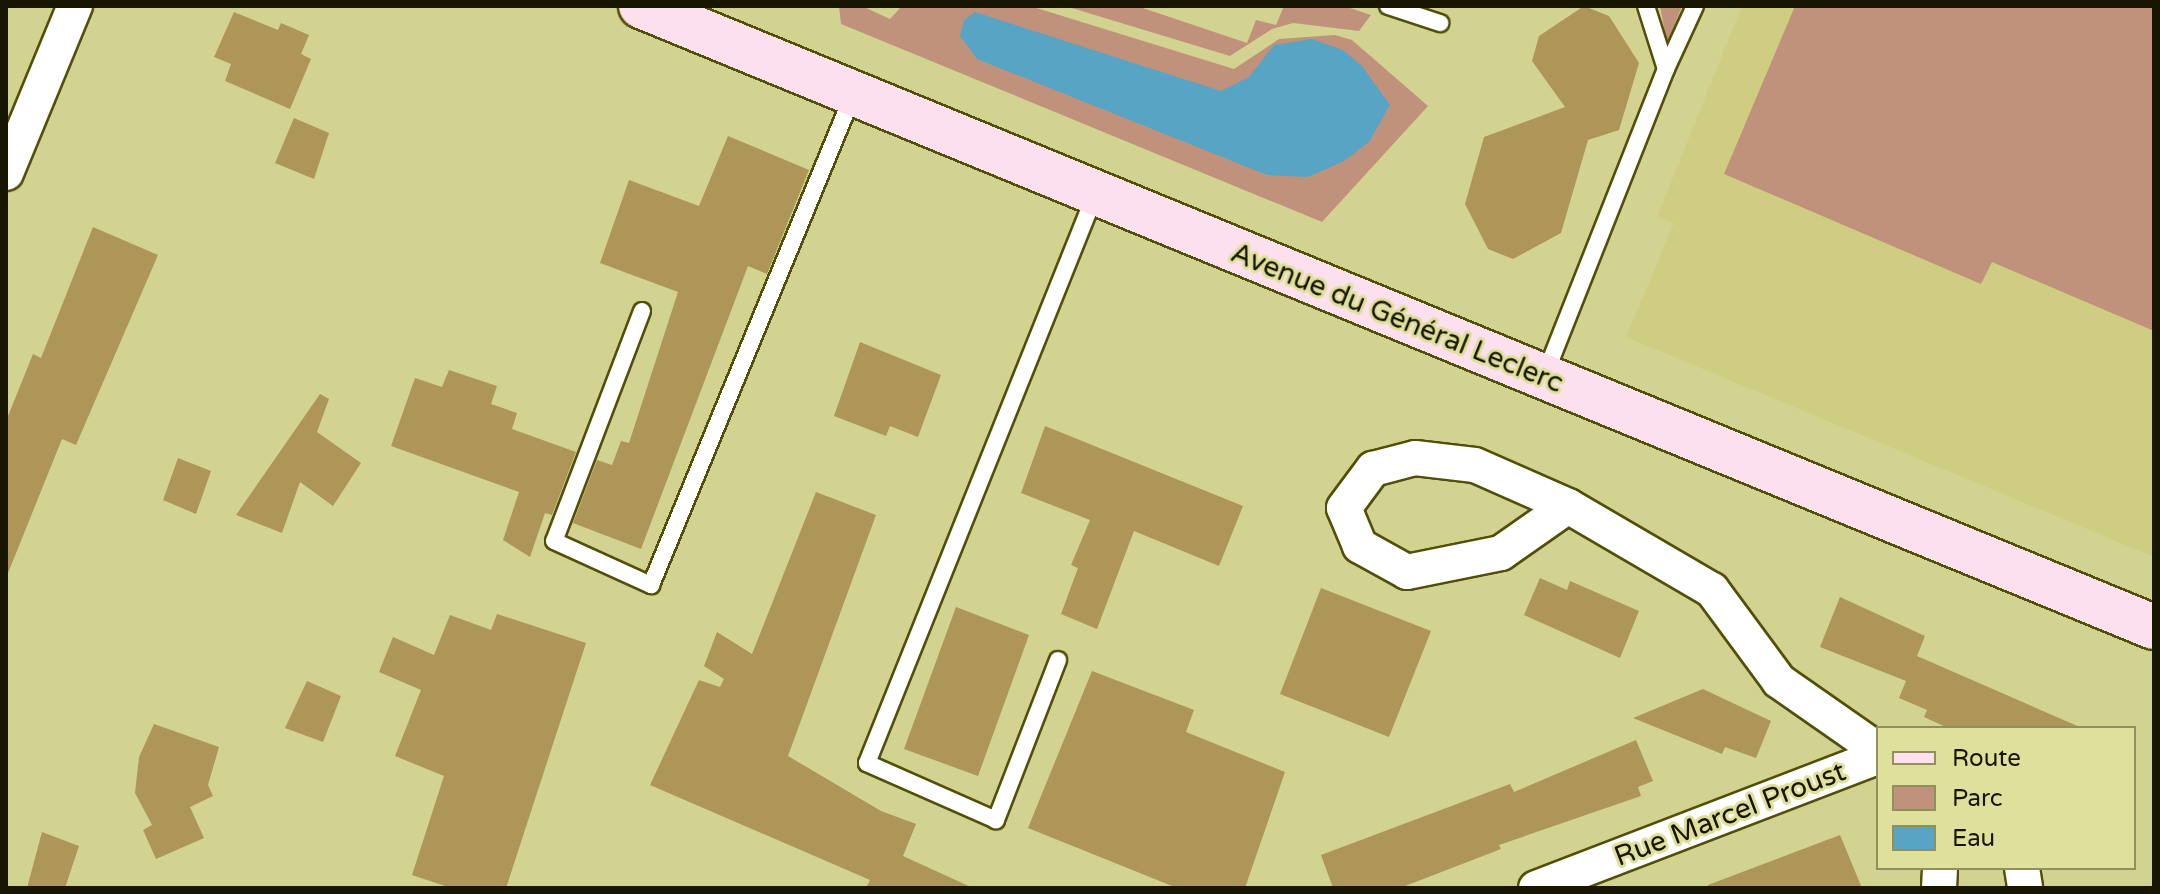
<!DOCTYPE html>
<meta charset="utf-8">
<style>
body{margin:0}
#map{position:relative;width:2160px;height:894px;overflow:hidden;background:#d3d391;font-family:"Varela Round",sans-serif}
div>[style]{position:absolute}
.built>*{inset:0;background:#cecd82}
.green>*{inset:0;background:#c0927b}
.water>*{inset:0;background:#58a4c4}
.building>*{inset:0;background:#ae9558}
.roads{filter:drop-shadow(2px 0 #524f08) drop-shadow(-2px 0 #524f08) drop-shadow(0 2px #524f08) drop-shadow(0 -2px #524f08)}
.service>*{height:16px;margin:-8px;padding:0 8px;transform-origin:8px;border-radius:8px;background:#fff}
.minor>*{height:34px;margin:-17px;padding:0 17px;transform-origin:17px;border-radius:17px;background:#fff}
.secondary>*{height:44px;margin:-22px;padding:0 22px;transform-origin:22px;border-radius:22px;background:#fce0ee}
span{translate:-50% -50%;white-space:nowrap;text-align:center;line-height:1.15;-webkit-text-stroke:6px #e0e09d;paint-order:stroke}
.street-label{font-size:28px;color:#171600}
.frame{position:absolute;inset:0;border:8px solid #171600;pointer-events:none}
.legend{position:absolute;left:1876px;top:726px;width:260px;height:144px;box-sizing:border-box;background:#e0e09d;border:2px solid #908f5e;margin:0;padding:10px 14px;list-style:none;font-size:24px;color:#171600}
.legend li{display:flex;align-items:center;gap:16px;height:40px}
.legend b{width:40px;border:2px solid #908f5e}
</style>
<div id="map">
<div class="built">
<div style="clip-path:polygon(1742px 6px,2154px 6px,2154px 557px,1626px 337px,1674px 223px,1657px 217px)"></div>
</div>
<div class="green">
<div style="clip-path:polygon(839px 6px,862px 6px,890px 19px,902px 6px,1030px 6px,1234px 69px,1279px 39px,1335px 35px,1352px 40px,1428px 106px,1322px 222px,841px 24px)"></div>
<div style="clip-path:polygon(1065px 6px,1137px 6px,1247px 43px,1256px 20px,1276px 25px,1284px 6px,1344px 6px,1371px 15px,1359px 31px,1293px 23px,1272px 29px,1230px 56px)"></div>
<div style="clip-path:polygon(1660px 6px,1682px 6px,1667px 44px)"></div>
<div style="clip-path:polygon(1795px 6px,2154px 6px,2154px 331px,1992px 262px,1981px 284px,1724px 174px)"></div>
</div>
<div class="water">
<div style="clip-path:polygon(975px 12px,1221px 91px,1249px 77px,1274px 45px,1312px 39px,1343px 50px,1362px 66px,1390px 105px,1369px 142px,1344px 161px,1308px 177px,1267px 175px,977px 59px,960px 36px,964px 20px)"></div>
</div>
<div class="building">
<div style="clip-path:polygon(1584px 6px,1609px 16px,1639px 63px,1619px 130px,1588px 140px,1561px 233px,1513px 259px,1488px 249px,1465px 204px,1484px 137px,1565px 107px,1532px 61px,1539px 36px)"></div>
<div style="clip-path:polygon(234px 12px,278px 30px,281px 23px,309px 35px,301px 54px,311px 59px,290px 109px,225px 81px,231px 64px,214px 57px)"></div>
<div style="clip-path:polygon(294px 118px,329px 133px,314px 179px,275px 163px)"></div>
<div style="clip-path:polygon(728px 136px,809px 170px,767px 274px,748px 266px,641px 549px,573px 523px,597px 460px,612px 465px,621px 441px,629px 443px,678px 292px,600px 263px,629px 180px,699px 206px)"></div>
<div style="clip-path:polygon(93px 227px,158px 255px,76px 445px,62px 439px,6px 578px,6px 421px,33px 354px,41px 358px)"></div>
<div style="clip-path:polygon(860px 342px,941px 375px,918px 437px,890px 426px,886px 436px,834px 416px)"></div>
<div style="clip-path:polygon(449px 370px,497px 386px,491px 404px,517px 413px,512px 429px,576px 452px,552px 515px,545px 513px,530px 557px,503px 540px,519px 492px,391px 446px,415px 378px,442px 387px)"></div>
<div style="clip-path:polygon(320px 394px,329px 399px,317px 432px,361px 463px,333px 506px,300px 482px,282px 533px,236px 515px)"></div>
<div style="clip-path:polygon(1045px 426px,1243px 506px,1219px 566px,1134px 531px,1097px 629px,1061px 614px,1078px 568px,1071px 565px,1090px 520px,1021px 493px)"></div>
<div style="clip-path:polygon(178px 458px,211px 471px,196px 514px,163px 500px)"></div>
<div style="clip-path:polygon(816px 492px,876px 515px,788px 756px,881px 811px,916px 824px,903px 856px,973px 888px,866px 888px,870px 880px,650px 785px,699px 680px,720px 687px,724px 679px,704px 666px,717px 632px,752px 654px)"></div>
<div style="clip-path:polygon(1540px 578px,1567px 590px,1570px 581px,1639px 611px,1620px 658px,1524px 615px)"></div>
<div style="clip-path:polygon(1321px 588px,1431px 631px,1389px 737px,1280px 694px)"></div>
<div style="clip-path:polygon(1840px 597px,1925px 636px,1917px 656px,2082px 728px,1948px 728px,1924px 717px,1927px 710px,1899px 698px,1908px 676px,1906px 681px,1820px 647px)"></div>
<div style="clip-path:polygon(956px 607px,1029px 635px,978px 776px,904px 749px)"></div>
<div style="clip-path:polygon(497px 614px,586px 643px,506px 888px,451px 888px,412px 875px,444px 776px,395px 756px,421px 690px,379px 672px,393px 637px,434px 655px,450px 615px,491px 630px)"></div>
<div style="clip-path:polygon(1092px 671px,1194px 710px,1186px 732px,1285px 772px,1245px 888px,1177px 888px,1028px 828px)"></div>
<div style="clip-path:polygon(307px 681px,341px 696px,323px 742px,285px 728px)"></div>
<div style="clip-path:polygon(1703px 689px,1771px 721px,1756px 758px,1725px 747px,1722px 754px,1633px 718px)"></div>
<div style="clip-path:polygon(154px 724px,219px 747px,208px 785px,213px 796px,190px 807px,204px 838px,156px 859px,143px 830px,152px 825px,135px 793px,139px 757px)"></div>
<div style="clip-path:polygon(1636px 740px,1653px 781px,1638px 787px,1641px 796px,1499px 845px,1501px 849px,1400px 888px,1333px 888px,1321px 855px,1510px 784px,1514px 792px)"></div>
<div style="clip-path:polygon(42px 832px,79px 846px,65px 888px,27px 888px)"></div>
<div style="clip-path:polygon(1840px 835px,1862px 888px,1708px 888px,1708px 885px)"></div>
</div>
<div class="roads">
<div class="service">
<div style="left:1388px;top:6px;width:55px;rotate:18.1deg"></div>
<div style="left:1666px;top:69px;width:69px;rotate:-65.3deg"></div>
<div style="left:642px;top:311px;width:246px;rotate:110.9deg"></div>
<div style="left:554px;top:541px;width:107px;rotate:24.4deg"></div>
<div style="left:651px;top:585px;width:530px;rotate:-67.6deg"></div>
<div style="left:1544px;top:377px;width:331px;rotate:-68.4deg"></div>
<div style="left:1666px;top:69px;width:66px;rotate:-107.6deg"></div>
<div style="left:1058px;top:660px;width:172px;rotate:111.2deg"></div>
<div style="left:996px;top:820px;width:141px;rotate:-156.2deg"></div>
<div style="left:867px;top:763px;width:612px;rotate:-68.13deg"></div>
</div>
<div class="minor">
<div style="left:6px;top:173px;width:181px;rotate:-67.6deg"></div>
<div style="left:1568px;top:506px;width:82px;rotate:145deg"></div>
<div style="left:1501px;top:553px;width:96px;rotate:168.6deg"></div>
<div style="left:1407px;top:572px;width:54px;rotate:-151deg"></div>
<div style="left:1360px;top:546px;width:41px;rotate:-112.8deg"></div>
<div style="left:1344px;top:508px;width:49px;rotate:-53.4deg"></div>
<div style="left:1373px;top:469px;width:43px;rotate:-14.7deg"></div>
<div style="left:1415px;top:458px;width:60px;rotate:6.7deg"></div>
<div style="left:1475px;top:465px;width:102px;rotate:23.8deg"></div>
<div style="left:1568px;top:506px;width:167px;rotate:30.3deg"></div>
<div style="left:1712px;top:590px;width:113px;rotate:53.6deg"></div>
<div style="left:1779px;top:681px;width:121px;rotate:34.9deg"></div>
<div style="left:2022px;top:868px;width:20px;rotate:81deg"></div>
<div style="left:1536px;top:888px;width:366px;rotate:-21deg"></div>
<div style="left:1939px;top:888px;width:20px;rotate:-87deg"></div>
</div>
<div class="secondary">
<div style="left:641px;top:6px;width:1635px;rotate:22.32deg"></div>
</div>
</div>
<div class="street-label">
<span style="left:1397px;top:318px;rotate:22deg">Avenue du Général Leclerc</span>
<span style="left:1730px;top:814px;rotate:-21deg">Rue Marcel Proust</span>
</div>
<div class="frame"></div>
<ul class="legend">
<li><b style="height:10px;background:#fce0ee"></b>Route</li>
<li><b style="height:22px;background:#c0927b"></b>Parc</li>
<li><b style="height:22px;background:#58a4c4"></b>Eau</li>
</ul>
</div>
